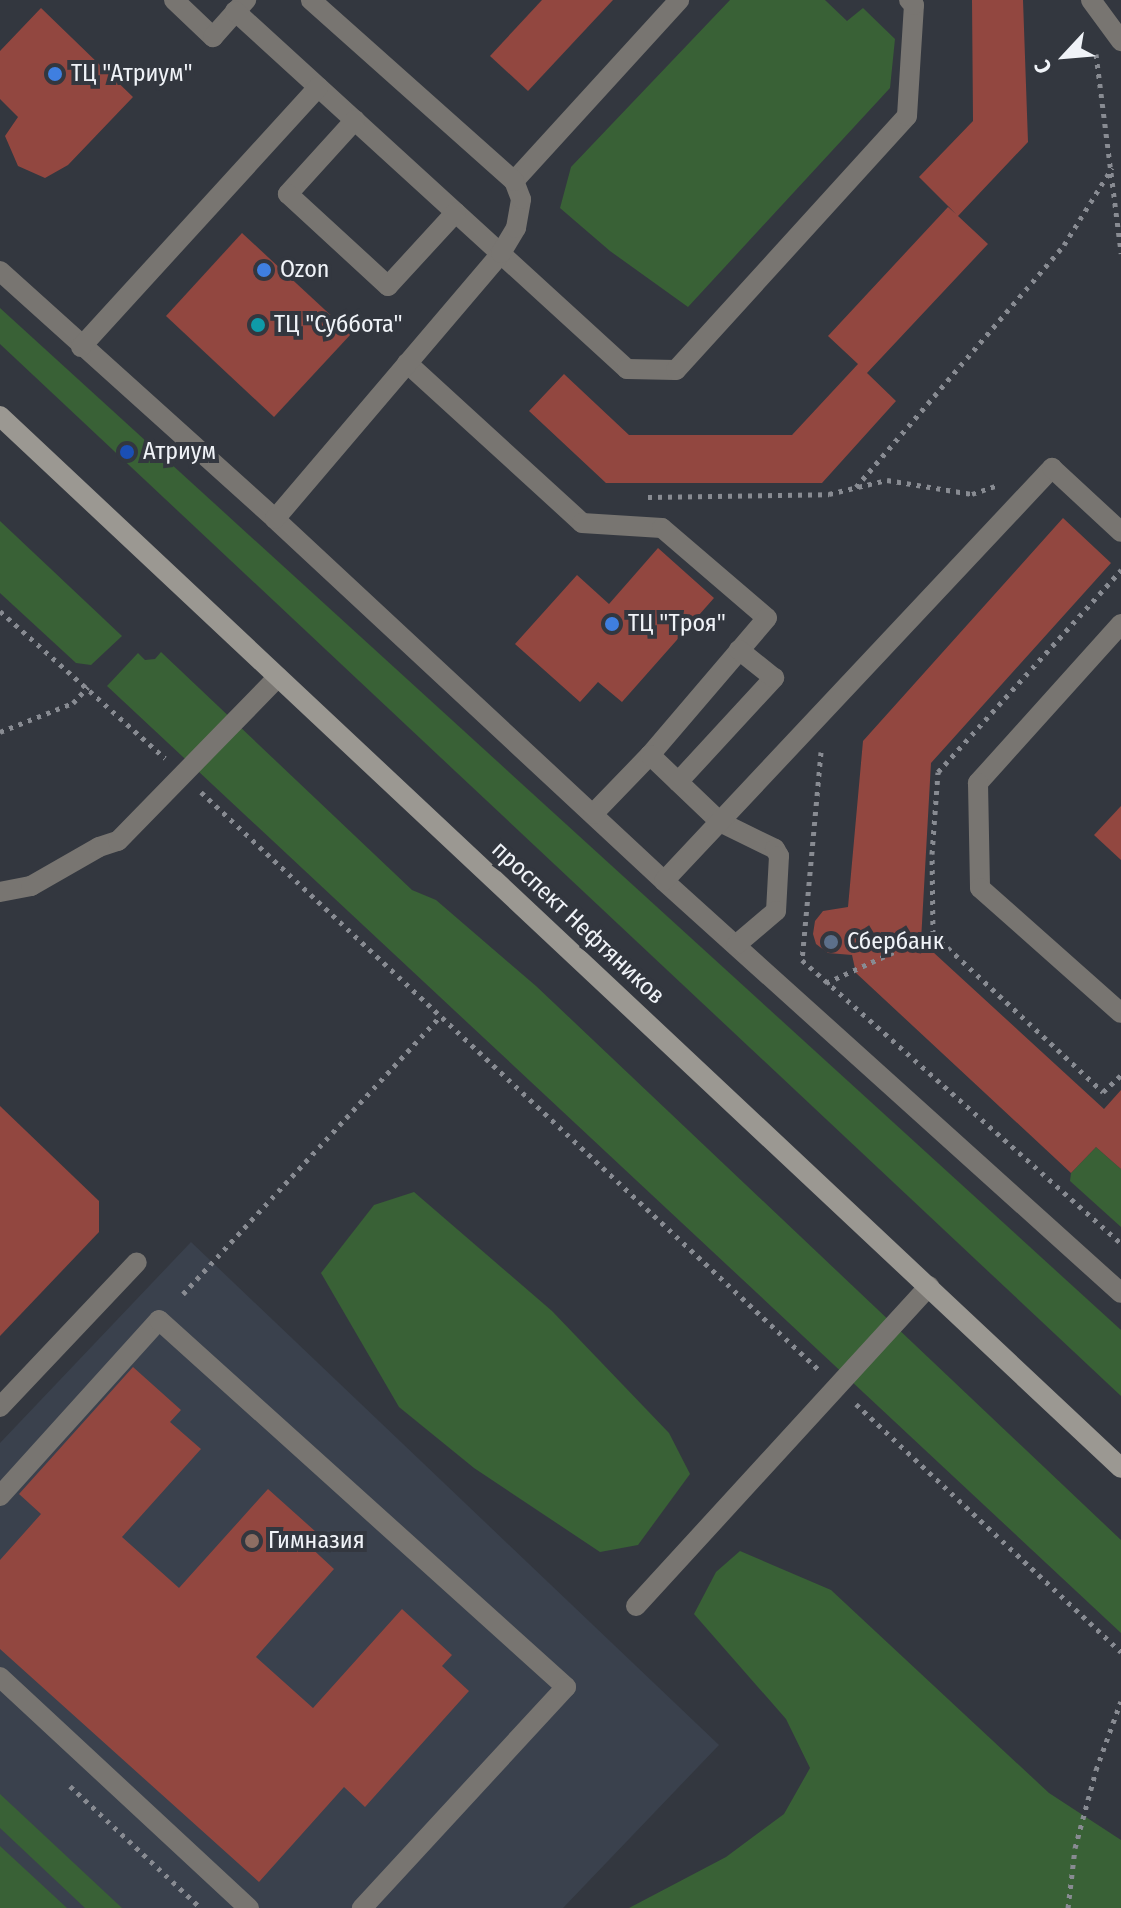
<!DOCTYPE html>
<meta charset="utf-8">
<style>
body{margin:0}
#map{position:relative;width:1121px;height:1908px;overflow:hidden;background:#33373f;font-family:"Fira Sans Condensed",sans-serif}
div>[style]{position:absolute}
.built>*{inset:0;background:#3a414d}
.green>*{inset:0;background:#396136}
.building>*{inset:0;background:#924740}
.path>*{height:5px;margin-top:-2.5px;transform-origin:0;background:repeating-linear-gradient(90deg,#888b92 0 4px,transparent 0 10px)}
.service>*{height:20px;margin:-10px;padding:0 10px;transform-origin:10px;border-radius:10px;background:#787571}
.secondary>*{height:20px;margin:-10px;padding:0 10px;transform-origin:10px;border-radius:10px;background:#9b9892}
.dots>*{width:22px;height:22px;translate:-50% -50%;box-sizing:border-box;border:4px solid #33373f;border-radius:50%}
span{translate:-50% -50%;white-space:nowrap;text-align:center;line-height:1.15;-webkit-text-stroke:8px #33373f;paint-order:stroke}
.poi-label{font-size:24px;color:#f0f3f8}
.left{translate:0 -50%;text-align:left}
.street-label{font-size:24px;color:#f0f3f8}
.north{position:absolute;left:1025px;top:16px;width:80px;height:80px;-webkit-text-stroke:6px #33373f;paint-order:stroke;rotate:244deg;font-size:22px;font-weight:700;line-height:32px;text-align:center;color:#f0f3f8}
.north::after{content:'';display:block;margin:auto;width:28px;height:36px;background:#f0f3f8;clip-path:polygon(50% 0,100% 100%,50% 72%,0 100%)}
</style>
<div id="map">
<div class="built">
<div style="clip-path:polygon(191px 1242px,719px 1745px,563px 1908px,0 1908px,0 1443px)"></div>
</div>
<div class="green">
<div style="clip-path:polygon(730px 0,825px 0,847px 21px,863px 8px,895px 39px,890px 88px,688px 307px,610px 251px,560px 208px,571px 167px)"></div>
<div style="clip-path:polygon(0 308px,1121px 1330px,1121px 1396px,0 344px)"></div>
<div style="clip-path:polygon(0 521px,122px 636px,91px 665px,76px 663px,0 593px)"></div>
<div style="clip-path:polygon(161px 652px,412px 890px,436px 900px,536px 986px,1121px 1540px,1121px 1633px,107px 686px,138px 653px,145px 660px,155px 659px)"></div>
<div style="clip-path:polygon(1096px 1147px,1121px 1169px,1121px 1227px,1070px 1181px,1071px 1173px)"></div>
<div style="clip-path:polygon(414px 1192px,552px 1311px,669px 1433px,690px 1474px,638px 1545px,600px 1552px,474px 1468px,399px 1407px,321px 1273px,374px 1205px)"></div>
<div style="clip-path:polygon(740px 1551px,831px 1590px,1049px 1793px,1121px 1840px,1121px 1908px,629px 1908px,726px 1857px,784px 1814px,810px 1768px,786px 1719px,694px 1614px,716px 1572px)"></div>
<div style="clip-path:polygon(0 1794px,122px 1908px,85px 1908px,0 1828px)"></div>
<div style="clip-path:polygon(0 1846px,67px 1908px,0 1908px)"></div>
</div>
<div class="building">
<div style="clip-path:polygon(542px 0,613px 0,528px 91px,490px 56px)"></div>
<div style="clip-path:polygon(972px 0,1023px 0,1028px 142px,958px 216px,988px 244px,867px 373px,896px 401px,822px 483px,606px 483px,529px 411px,564px 374px,629px 435px,792px 435px,858px 364px,828px 336px,948px 207px,956px 214px,919px 177px,973px 121px)"></div>
<div style="clip-path:polygon(41px 8px,133px 97px,68px 165px,45px 178px,18px 166px,5px 136px,18px 117px,0 99px,0 51px)"></div>
<div style="clip-path:polygon(242px 233px,351px 334px,274px 417px,166px 316px)"></div>
<div style="clip-path:polygon(1063px 518px,1111px 563px,931px 763px,921px 941px,1104px 1109px,1121px 1090px,1121px 1169px,1096px 1147px,1071px 1173px,856px 973px,852px 955px,828px 953px,816px 944px,813px 934px,815px 921px,823px 911px,848px 907px,863px 741px)"></div>
<div style="clip-path:polygon(658px 548px,714px 598px,622px 702px,598px 682px,580px 702px,515px 644px,577px 575px,609px 604px)"></div>
<div style="clip-path:polygon(1121px 806px,1121px 860px,1094px 835px)"></div>
<div style="clip-path:polygon(0 1106px,99px 1201px,99px 1232px,0 1336px)"></div>
<div style="clip-path:polygon(133px 1367px,181px 1410px,170px 1422px,201px 1449px,122px 1537px,179px 1588px,268px 1489px,316px 1532px,306px 1543px,334px 1569px,256px 1657px,313px 1708px,402px 1609px,452px 1655px,442px 1666px,469px 1691px,365px 1807px,344px 1787px,259px 1882px,0 1649px,0 1560px,41px 1514px,19px 1494px)"></div>
</div>
<div class="path">
<div style="left:1096px;top:54px;width:201px;rotate:82.8deg"></div>
<div style="left:856px;top:487px;width:319px;rotate:-49.3deg"></div>
<div style="left:1064px;top:245px;width:91px;rotate:-58.1deg"></div>
<div style="left:648px;top:497px;width:181px;rotate:-0.9deg"></div>
<div style="left:829px;top:494px;width:60px;rotate:-13.6deg"></div>
<div style="left:887px;top:480px;width:86px;rotate:9.4deg"></div>
<div style="left:972px;top:494px;width:28px;rotate:-19deg"></div>
<div style="left:0;top:611px;width:221px;rotate:41.7deg"></div>
<div style="left:0;top:732px;width:79px;rotate:-21.7deg"></div>
<div style="left:73px;top:703px;width:22px;rotate:-47deg"></div>
<div style="left:821px;top:752px;width:209px;rotate:95.2deg"></div>
<div style="left:802px;top:960px;width:426px;rotate:41.6deg"></div>
<div style="left:201px;top:792px;width:846px;rotate:43.08deg"></div>
<div style="left:933px;top:934px;width:80px;rotate:-90.7deg"></div>
<div style="left:932px;top:854px;width:82px;rotate:-85.8deg"></div>
<div style="left:938px;top:772px;width:273px;rotate:-47.8deg"></div>
<div style="left:826px;top:983px;width:118px;rotate:-24.6deg"></div>
<div style="left:933px;top:934px;width:232px;rotate:42.9deg"></div>
<div style="left:1103px;top:1092px;width:25px;rotate:-43deg"></div>
<div style="left:183px;top:1294px;width:380px;rotate:-47.2deg"></div>
<div style="left:856px;top:1404px;width:363px;rotate:43.1deg"></div>
<div style="left:70px;top:1786px;width:179px;rotate:43deg"></div>
<div style="left:1068px;top:1908px;width:60px;rotate:-83.3deg"></div>
<div style="left:1075px;top:1848px;width:81px;rotate:-74.9deg"></div>
<div style="left:1096px;top:1770px;width:73px;rotate:-70.1deg"></div>
</div>
<div class="service">
<div style="left:174px;top:0;width:54px;rotate:43.5deg"></div>
<div style="left:213px;top:37px;width:50px;rotate:-48.3deg"></div>
<div style="left:1091px;top:0;width:51px;rotate:53.8deg"></div>
<div style="left:235px;top:11px;width:531px;rotate:42.4deg"></div>
<div style="left:627px;top:369px;width:49px;rotate:1.2deg"></div>
<div style="left:676px;top:370px;width:343px;rotate:-47.7deg"></div>
<div style="left:907px;top:116px;width:111px;rotate:-86.4deg"></div>
<div style="left:914px;top:5px;width:7px;rotate:-135deg"></div>
<div style="left:355px;top:120px;width:100px;rotate:132.2deg"></div>
<div style="left:288px;top:194px;width:136px;rotate:42.6deg"></div>
<div style="left:388px;top:286px;width:100px;rotate:-47.4deg"></div>
<div style="left:514px;top:181px;width:245px;rotate:-47.6deg"></div>
<div style="left:0;top:271px;width:370px;rotate:42deg"></div>
<div style="left:275px;top:519px;width:531px;rotate:42.94deg"></div>
<div style="left:664px;top:881px;width:615px;rotate:42.04deg"></div>
<div style="left:81px;top:347px;width:352px;rotate:-47.6deg"></div>
<div style="left:407px;top:363px;width:237px;rotate:42.4deg"></div>
<div style="left:582px;top:523px;width:80px;rotate:3.6deg"></div>
<div style="left:662px;top:528px;width:138px;rotate:40.6deg"></div>
<div style="left:767px;top:618px;width:180px;rotate:130.5deg"></div>
<div style="left:275px;top:519px;width:349px;rotate:-49.6deg"></div>
<div style="left:501px;top:253px;width:29px;rotate:-59deg"></div>
<div style="left:516px;top:228px;width:29px;rotate:-80deg"></div>
<div style="left:521px;top:199px;width:19px;rotate:-111deg"></div>
<div style="left:514px;top:181px;width:272px;rotate:-138.3deg"></div>
<div style="left:1121px;top:624px;width:214px;rotate:132deg"></div>
<div style="left:978px;top:783px;width:105px;rotate:88.9deg"></div>
<div style="left:980px;top:888px;width:188px;rotate:41.6deg"></div>
<div style="left:678px;top:782px;width:142px;rotate:-47.3deg"></div>
<div style="left:774px;top:678px;width:45px;rotate:-141.3deg"></div>
<div style="left:593px;top:814px;width:82px;rotate:-46deg"></div>
<div style="left:650px;top:755px;width:97px;rotate:43.7deg"></div>
<div style="left:720px;top:822px;width:61px;rotate:26.1deg"></div>
<div style="left:775px;top:849px;width:8px;rotate:60deg"></div>
<div style="left:779px;top:856px;width:55px;rotate:93.1deg"></div>
<div style="left:776px;top:911px;width:52px;rotate:139.6deg"></div>
<div style="left:664px;top:881px;width:567px;rotate:-46.79deg"></div>
<div style="left:1052px;top:468px;width:94px;rotate:42.8deg"></div>
<div style="left:0;top:892px;width:32px;rotate:-11deg"></div>
<div style="left:31px;top:886px;width:78px;rotate:-29.8deg"></div>
<div style="left:99px;top:847px;width:20px;rotate:-18deg"></div>
<div style="left:118px;top:841px;width:229px;rotate:-45.7deg"></div>
<div style="left:0;top:1407px;width:199px;rotate:-46.6deg"></div>
<div style="left:0;top:1496px;width:237px;rotate:-47.9deg"></div>
<div style="left:159px;top:1320px;width:548px;rotate:42.04deg"></div>
<div style="left:566px;top:1687px;width:301px;rotate:132.7deg"></div>
<div style="left:636px;top:1606px;width:434px;rotate:-47.5deg"></div>
<div style="left:0;top:1677px;width:340px;rotate:42.9deg"></div>
</div>
<div class="secondary">
<div style="left:0;top:416px;width:1537px;rotate:43.18deg"></div>
</div>
<div class="dots">
<div style="left:55px;top:74px;background:#3f7fe0"></div>
<div style="left:264px;top:270px;background:#3f7fe0"></div>
<div style="left:258px;top:325px;background:#0f9aa8"></div>
<div style="left:127px;top:452px;background:#1a4fb4"></div>
<div style="left:612px;top:624px;background:#3f7fe0"></div>
<div style="left:831px;top:942px;background:#5c6f8a"></div>
<div style="left:252px;top:1541px;background:#8d6e63"></div>
</div>
<div class="poi-label">
<span class="left" style="left:71px;top:74px">ТЦ "Атриум"</span>
<span class="left" style="left:280px;top:270px">Ozon</span>
<span class="left" style="left:274px;top:325px">ТЦ "Суббота"</span>
<span class="left" style="left:143px;top:452px">Атриум</span>
<span class="left" style="left:628px;top:624px">ТЦ "Троя"</span>
<span class="left" style="left:847px;top:942px">Сбербанк</span>
<span class="left" style="left:268px;top:1541px">Гимназия</span>
</div>
<div class="street-label">
<span style="left:578px;top:923px;rotate:43deg">проспект Нефтяников</span>
</div>
<div class="north">С</div>
</div>
